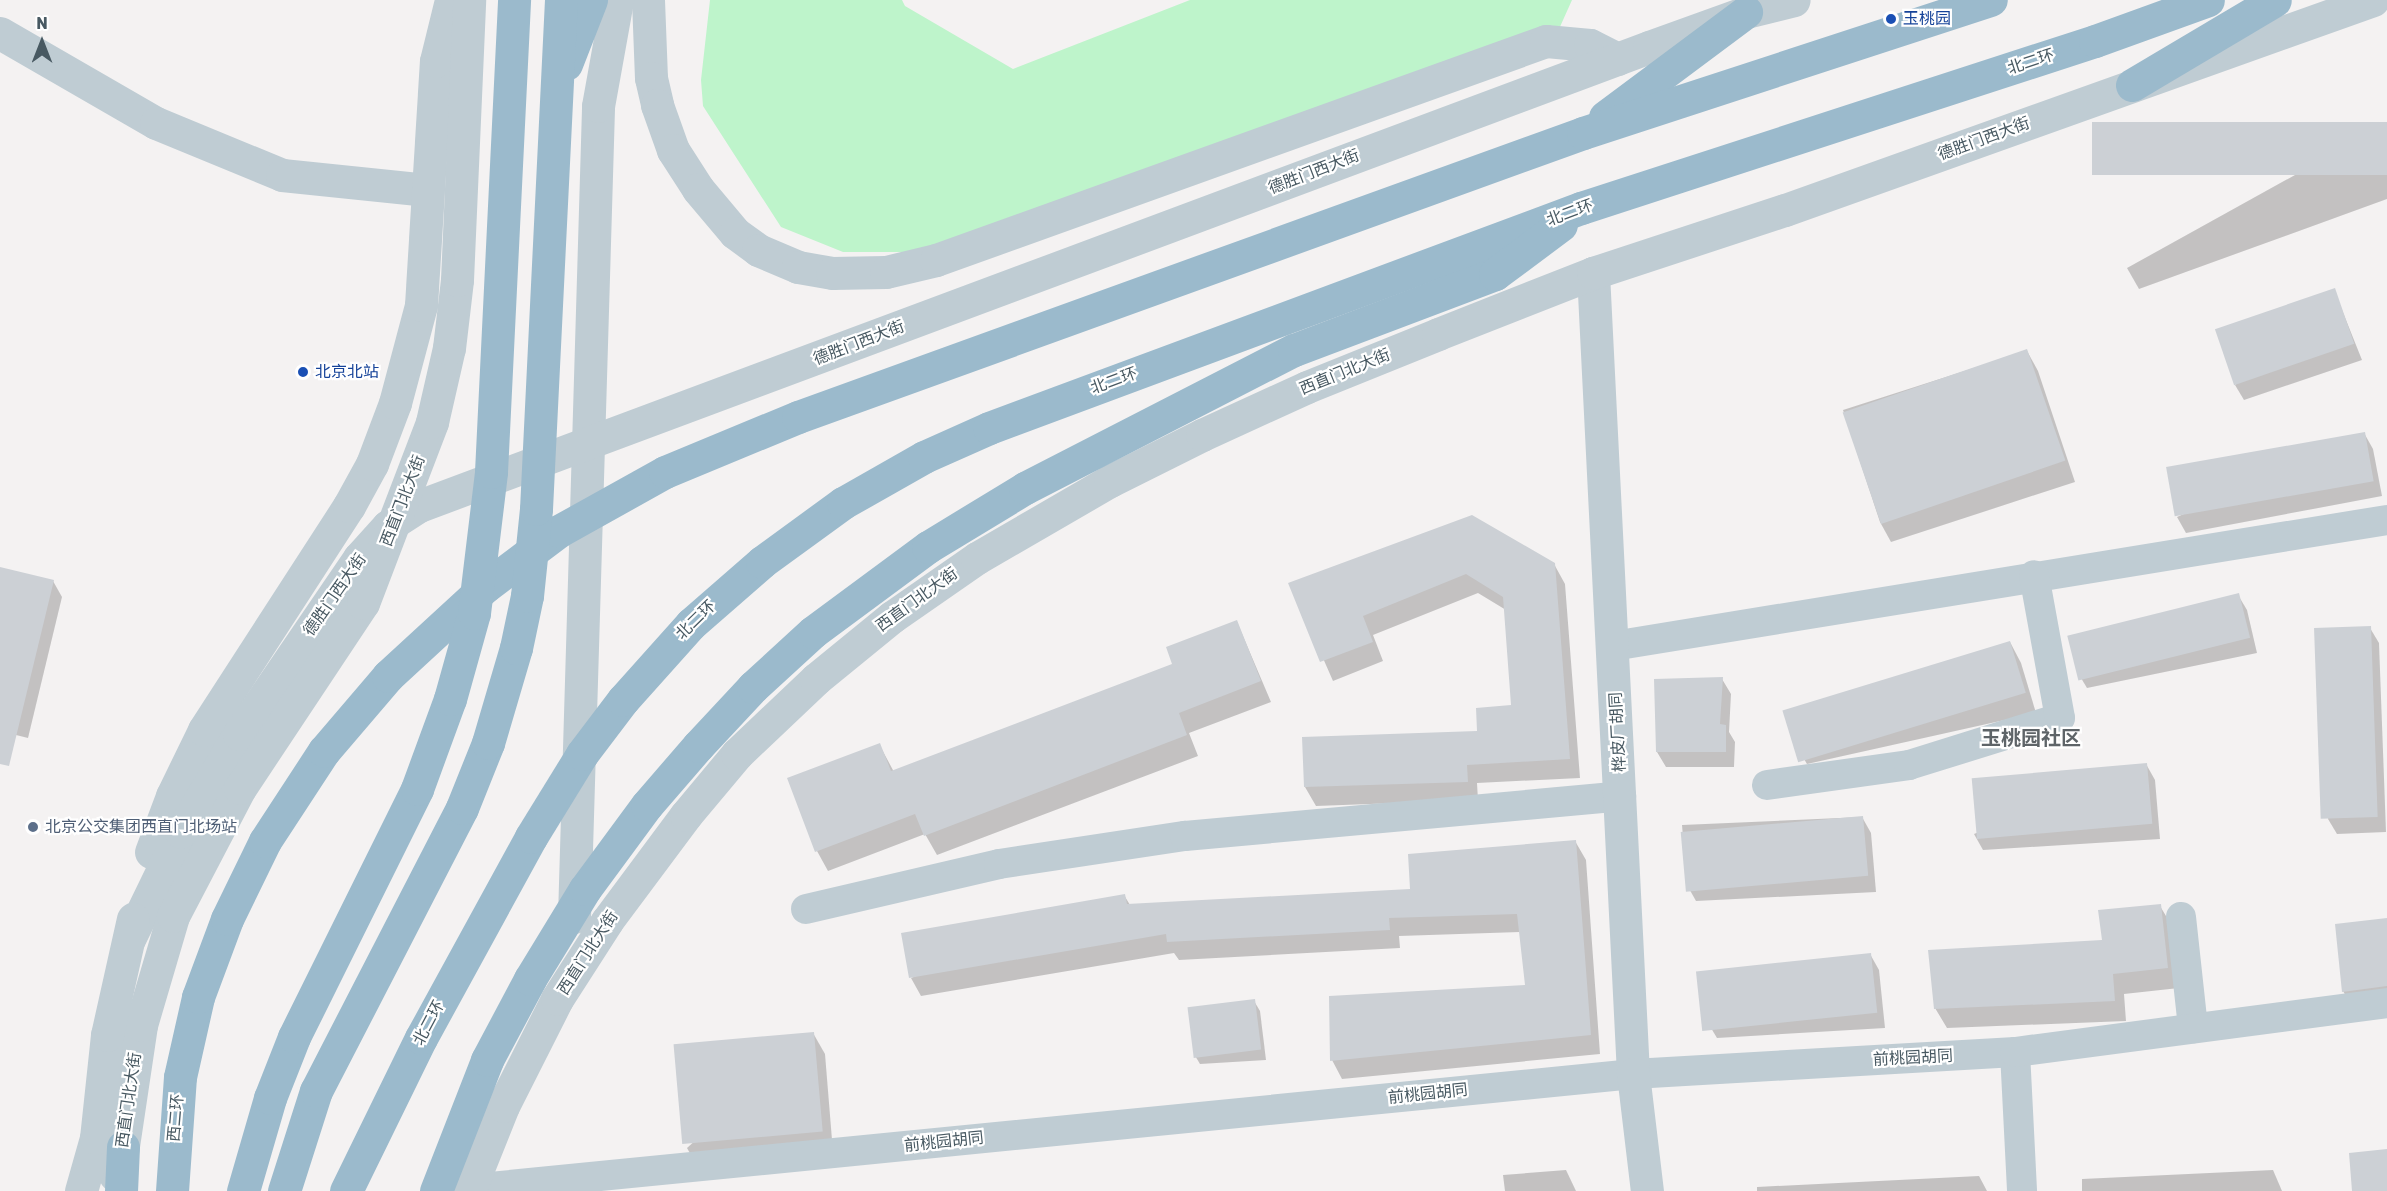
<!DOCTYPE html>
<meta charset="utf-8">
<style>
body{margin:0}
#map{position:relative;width:2387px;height:1191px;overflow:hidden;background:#f4f2f2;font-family:Rubik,"Noto Sans SC",sans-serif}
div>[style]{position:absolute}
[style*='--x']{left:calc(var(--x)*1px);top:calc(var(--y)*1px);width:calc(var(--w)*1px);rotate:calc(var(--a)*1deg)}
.green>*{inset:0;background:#bef4cb}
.shadow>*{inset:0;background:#0003}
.building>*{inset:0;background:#ccd0d5;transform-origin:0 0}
.minor>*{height:30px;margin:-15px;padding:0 15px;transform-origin:15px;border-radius:15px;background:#bfccd3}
.tertiary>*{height:33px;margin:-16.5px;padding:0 16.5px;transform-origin:16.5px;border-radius:16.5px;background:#bfccd3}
.trunk>*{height:33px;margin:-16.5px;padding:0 16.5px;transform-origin:16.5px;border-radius:16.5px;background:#9bbacc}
.dots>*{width:16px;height:16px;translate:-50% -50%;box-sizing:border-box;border:3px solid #fff;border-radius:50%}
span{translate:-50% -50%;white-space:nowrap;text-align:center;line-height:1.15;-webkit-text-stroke:4.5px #fff;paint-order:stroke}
.transit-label{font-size:16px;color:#164399}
.left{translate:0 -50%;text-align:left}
.street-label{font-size:16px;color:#485962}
.service-label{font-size:16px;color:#4e5e75}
.quarter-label{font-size:20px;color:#5e6468;font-weight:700}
.north{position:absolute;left:12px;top:12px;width:60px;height:60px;-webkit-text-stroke:4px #fff;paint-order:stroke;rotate:0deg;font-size:16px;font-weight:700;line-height:24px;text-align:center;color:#485962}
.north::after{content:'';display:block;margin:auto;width:21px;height:27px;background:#485962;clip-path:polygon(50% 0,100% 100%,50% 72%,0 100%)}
</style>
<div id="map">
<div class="green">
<i style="clip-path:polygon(710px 0,902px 0,905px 6px,1013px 69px,1190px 0,1572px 0,1559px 29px,917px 252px,843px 252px,781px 227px,703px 106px,701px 80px)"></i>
</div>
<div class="shadow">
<i style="clip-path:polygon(2387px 124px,2387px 199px,2139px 289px,2127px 268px)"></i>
<i style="clip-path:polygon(2334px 290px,2362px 360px,2244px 400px,2235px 385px)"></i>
<i style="clip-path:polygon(2027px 351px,2038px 371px,2075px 482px,1891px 542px,1880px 522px,1843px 410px)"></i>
<i style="clip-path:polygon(2364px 433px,2373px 449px,2382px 496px,2186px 533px,2177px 517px)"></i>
<i style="clip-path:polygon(1554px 564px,1565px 584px,1580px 778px,1477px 783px,1478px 800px,1316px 806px,1305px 787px,1479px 732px,1512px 706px,1506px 610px,1478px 593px,1373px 635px,1383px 661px,1333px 681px,1290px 583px)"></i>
<i style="clip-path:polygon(0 569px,53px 581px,62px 597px,28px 738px,0 731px)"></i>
<i style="clip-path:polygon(2238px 595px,2247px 610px,2257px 653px,2087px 688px,2078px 673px)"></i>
<i style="clip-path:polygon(1237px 622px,1271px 702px,1189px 733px,1198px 756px,937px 855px,925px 834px,828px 871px,817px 851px,879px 744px,894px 772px,1174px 664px)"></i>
<i style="clip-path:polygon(2370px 628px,2379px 643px,2386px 832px,2337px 834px,2328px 819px)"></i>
<i style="clip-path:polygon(2010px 642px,2021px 663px,2036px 713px,1807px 764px,1795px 744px)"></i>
<i style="clip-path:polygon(1722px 679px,1731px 694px,1729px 732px,1735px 742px,1734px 767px,1666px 767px,1657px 752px)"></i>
<i style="clip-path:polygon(2146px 764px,2155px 780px,2160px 839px,1983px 850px,1974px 834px)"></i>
<i style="clip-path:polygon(1862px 817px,1871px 833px,1876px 892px,1696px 901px,1687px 885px,1682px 825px)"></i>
<i style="clip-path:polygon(1575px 841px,1586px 860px,1600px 1054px,1342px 1079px,1332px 1060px,1527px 986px,1520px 932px,1399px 936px,1400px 948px,1179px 960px,1174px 953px,921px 996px,911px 978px,1124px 895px,1130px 905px,1412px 890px)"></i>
<i style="clip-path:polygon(2160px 906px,2172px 926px,2179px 988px,2124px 994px,2126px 1021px,1947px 1028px,1935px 1008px,2103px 941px)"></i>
<i style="clip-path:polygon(2387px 919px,2387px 1007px,2355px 1011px,2343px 991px)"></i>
<i style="clip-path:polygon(1870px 954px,1879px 970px,1885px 1028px,1717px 1038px,1708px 1023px)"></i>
<i style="clip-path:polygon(1254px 1001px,1260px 1011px,1266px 1060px,1200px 1064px,1194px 1054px)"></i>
<i style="clip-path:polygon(813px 1033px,825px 1054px,833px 1152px,699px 1169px,687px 1148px)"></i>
<i style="clip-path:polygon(1566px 1170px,1576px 1191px,1505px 1191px,1503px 1175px)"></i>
<i style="clip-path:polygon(2273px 1170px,2282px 1191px,2082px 1191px,2082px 1179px)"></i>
<i style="clip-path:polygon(1979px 1176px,1987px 1191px,1757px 1191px,1757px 1187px)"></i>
</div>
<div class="building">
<i style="left:2387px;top:122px;width:53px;height:295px;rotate:90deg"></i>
<i style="left:2335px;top:288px;width:59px;height:127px;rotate:71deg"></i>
<i style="left:2027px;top:349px;width:118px;height:195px;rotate:71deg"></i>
<i style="left:2365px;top:432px;width:50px;height:202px;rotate:80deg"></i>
<i style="clip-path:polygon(1472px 515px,1555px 563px,1570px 759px,1467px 765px,1468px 782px,1304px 787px,1302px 737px,1477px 731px,1476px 708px,1511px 705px,1503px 597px,1466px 574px,1363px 616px,1373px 642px,1320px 662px,1288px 583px)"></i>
<i style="clip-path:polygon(0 567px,54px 580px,9px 766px,0 764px)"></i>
<i style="left:2239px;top:593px;width:46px;height:177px;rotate:76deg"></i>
<i style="clip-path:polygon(1237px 620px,1261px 681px,1179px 713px,1187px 735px,924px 836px,915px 814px,815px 852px,787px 778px,880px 743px,891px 771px,1172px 664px,1166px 647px)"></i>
<i style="left:2371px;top:626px;width:191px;height:57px;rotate:88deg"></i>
<i style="left:2010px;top:641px;width:54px;height:238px;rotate:73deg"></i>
<i style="clip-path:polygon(1723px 677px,1720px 724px,1726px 725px,1726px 752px,1656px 752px,1654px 679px)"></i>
<i style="left:2147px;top:763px;width:61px;height:176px;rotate:85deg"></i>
<i style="left:1863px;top:816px;width:60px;height:183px;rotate:85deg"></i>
<i style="clip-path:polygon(1576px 840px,1591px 1035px,1330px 1061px,1329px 996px,1525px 985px,1517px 914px,1389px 918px,1390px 930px,1167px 942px,1166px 934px,909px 978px,901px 933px,1125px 894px,1127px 904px,1410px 889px,1408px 854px)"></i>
<i style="clip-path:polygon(2161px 904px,2168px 968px,2113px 974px,2115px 1001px,1934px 1009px,1928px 950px,2102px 940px,2098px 910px)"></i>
<i style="clip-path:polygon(2387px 918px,2387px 986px,2342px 992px,2335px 924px)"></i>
<i style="left:1871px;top:953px;width:60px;height:176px;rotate:84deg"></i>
<i style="left:1255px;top:999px;width:51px;height:68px;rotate:83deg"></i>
<i style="left:814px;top:1032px;width:100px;height:141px;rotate:85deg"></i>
<i style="clip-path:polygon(2387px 1149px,2387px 1191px,2352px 1191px,2349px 1153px)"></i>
</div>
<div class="minor">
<i style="--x:1613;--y:646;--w:784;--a:-9.25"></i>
<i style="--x:1767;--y:785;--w:143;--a:-8"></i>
<i style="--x:1909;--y:765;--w:158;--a:-17.3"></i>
<i style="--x:2060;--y:718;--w:145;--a:-100.3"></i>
<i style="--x:806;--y:909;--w:198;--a:-13.1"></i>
<i style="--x:999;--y:864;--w:188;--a:-8.6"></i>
<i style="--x:1185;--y:836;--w:438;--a:-5.2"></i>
<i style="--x:2181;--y:917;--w:112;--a:83.8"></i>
<i style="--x:2015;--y:1052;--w:139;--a:87.1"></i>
<i style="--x:469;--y:1189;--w:1170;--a:-5.64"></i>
<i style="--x:1633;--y:1074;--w:383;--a:-3.3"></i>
<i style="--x:2015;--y:1052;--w:375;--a:-7.5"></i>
</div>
<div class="tertiary">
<i style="--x:648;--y:0;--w:78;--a:87.8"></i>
<i style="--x:651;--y:78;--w:28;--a:77"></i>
<i style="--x:657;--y:105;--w:48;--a:70.4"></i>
<i style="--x:673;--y:150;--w:46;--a:57.3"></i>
<i style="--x:698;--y:189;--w:57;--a:49.9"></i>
<i style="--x:735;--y:233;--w:29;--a:36"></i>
<i style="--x:758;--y:250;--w:43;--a:23"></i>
<i style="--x:798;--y:267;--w:35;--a:10"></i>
<i style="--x:832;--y:273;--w:54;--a:-1.1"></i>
<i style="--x:886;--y:272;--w:51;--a:-13.5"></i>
<i style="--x:936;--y:260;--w:648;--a:-19.75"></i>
<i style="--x:1546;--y:41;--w:44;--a:5.2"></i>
<i style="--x:1590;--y:45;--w:31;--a:27"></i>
<i style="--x:0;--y:33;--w:180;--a:30"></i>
<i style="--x:156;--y:123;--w:136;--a:22.4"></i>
<i style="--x:282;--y:175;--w:146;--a:5.9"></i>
<i style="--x:1593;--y:273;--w:802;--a:87.14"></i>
<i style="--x:1633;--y:1074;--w:118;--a:83.2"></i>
<i style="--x:151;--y:852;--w:60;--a:-69.4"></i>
<i style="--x:172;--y:796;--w:73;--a:-64.1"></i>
<i style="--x:204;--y:730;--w:267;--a:-57.1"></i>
<i style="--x:349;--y:506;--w:48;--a:-61.3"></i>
<i style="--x:372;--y:464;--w:65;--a:-69.3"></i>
<i style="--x:395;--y:403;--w:101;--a:-75.1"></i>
<i style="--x:421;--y:305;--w:244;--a:-86.5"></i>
<i style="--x:436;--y:61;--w:63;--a:-76.2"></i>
<i style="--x:574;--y:917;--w:811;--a:-88.3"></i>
<i style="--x:598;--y:106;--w:108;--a:-79.8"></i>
<i style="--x:129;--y:939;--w:119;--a:-64.1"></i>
<i style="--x:181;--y:832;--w:114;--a:-59.4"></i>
<i style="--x:239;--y:734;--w:213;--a:-55.7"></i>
<i style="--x:359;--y:558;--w:43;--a:-47.8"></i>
<i style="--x:388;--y:526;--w:37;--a:-33"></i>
<i style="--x:419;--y:506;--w:1313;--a:-20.46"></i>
<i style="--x:1649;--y:47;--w:103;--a:-19.8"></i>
<i style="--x:1746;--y:12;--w:49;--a:-14"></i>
<i style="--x:115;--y:1175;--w:17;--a:-69"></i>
<i style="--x:121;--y:1159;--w:135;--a:-81.5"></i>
<i style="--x:141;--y:1025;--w:114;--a:-73.6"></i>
<i style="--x:173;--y:916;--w:144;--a:-62.4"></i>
<i style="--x:240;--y:788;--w:222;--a:-56.4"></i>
<i style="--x:363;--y:603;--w:194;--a:-69.1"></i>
<i style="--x:432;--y:422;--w:76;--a:-77.1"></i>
<i style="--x:449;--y:348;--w:68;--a:-83.3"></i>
<i style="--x:457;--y:280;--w:280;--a:-87.5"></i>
<i style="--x:81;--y:1191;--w:55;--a:-74.2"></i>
<i style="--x:96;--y:1138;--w:104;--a:-83.9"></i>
<i style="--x:107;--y:1035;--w:119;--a:-77.4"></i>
<i style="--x:469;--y:1191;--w:92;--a:-68.2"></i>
<i style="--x:503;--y:1106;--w:120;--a:-63.2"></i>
<i style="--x:557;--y:999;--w:93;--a:-57.3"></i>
<i style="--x:607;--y:921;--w:132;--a:-53.3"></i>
<i style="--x:686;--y:815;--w:80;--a:-50.1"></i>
<i style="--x:737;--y:754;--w:109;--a:-43.5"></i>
<i style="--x:816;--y:679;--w:98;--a:-39.2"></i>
<i style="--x:892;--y:617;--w:103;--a:-34.8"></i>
<i style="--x:977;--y:558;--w:154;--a:-30.1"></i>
<i style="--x:1110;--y:481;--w:103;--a:-26.6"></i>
<i style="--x:1202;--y:435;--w:115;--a:-24.6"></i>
<i style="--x:1307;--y:387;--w:141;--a:-22"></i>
<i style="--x:1438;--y:334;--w:167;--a:-21.5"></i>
<i style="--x:1593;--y:273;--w:202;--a:-18.2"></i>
<i style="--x:1785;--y:210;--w:624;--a:-19.65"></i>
</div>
<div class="trunk">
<i style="--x:566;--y:64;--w:69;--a:-68.7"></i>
<i style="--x:2132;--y:85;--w:166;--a:-30.7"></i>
<i style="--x:1605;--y:117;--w:176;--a:-36.7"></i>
<i style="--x:121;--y:1191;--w:44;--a:-87.4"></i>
<i style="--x:172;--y:1191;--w:114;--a:-86"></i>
<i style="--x:180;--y:1077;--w:82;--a:-77.3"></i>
<i style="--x:198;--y:997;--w:83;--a:-69.6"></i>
<i style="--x:227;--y:919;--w:87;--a:-64"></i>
<i style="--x:265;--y:841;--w:108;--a:-56.8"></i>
<i style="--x:324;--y:751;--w:99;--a:-49.5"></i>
<i style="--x:388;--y:676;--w:133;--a:-42.6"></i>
<i style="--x:486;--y:586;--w:91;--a:-37"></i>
<i style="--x:559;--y:531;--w:121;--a:-29.1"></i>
<i style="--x:665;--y:472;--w:144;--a:-22.5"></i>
<i style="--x:798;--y:417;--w:835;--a:-19.89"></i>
<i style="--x:1583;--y:133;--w:429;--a:-18.1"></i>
<i style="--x:243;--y:1191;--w:97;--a:-73.8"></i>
<i style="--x:270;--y:1098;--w:66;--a:-68.5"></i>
<i style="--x:294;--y:1037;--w:277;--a:-63.6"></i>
<i style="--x:417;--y:789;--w:96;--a:-69.9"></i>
<i style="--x:450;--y:699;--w:89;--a:-74.4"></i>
<i style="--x:474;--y:613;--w:142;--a:-83.1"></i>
<i style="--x:491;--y:472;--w:473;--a:-87.2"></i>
<i style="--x:284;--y:1191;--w:105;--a:-72.3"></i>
<i style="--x:316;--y:1091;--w:318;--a:-62.7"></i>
<i style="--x:462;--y:808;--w:70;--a:-68.2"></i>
<i style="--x:488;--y:743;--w:99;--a:-73.6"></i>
<i style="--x:516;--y:648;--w:53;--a:-78.1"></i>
<i style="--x:527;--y:596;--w:87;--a:-84.1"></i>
<i style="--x:536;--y:509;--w:510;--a:-87.19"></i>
<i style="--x:346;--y:1191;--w:170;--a:-63.9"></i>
<i style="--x:421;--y:1038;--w:229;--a:-61.3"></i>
<i style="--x:531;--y:837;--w:97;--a:-58.4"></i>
<i style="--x:582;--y:754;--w:68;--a:-52.8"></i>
<i style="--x:623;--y:700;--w:102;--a:-48.2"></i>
<i style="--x:691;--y:624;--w:94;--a:-41.1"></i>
<i style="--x:762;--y:562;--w:100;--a:-36.1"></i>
<i style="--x:843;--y:503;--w:93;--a:-29.6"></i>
<i style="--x:924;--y:457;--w:71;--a:-24"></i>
<i style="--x:989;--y:428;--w:632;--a:-20.39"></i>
<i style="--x:1581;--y:208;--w:540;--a:-18"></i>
<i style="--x:2095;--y:41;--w:120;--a:-19.9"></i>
<i style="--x:436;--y:1191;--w:141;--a:-68.7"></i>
<i style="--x:487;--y:1060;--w:92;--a:-62"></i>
<i style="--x:530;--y:979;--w:105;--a:-58.6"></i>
<i style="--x:585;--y:889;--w:104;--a:-53.6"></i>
<i style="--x:647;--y:805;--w:78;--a:-49.2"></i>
<i style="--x:698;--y:746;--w:81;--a:-47"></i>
<i style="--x:753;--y:687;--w:81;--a:-42.5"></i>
<i style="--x:813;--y:632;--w:143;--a:-36.5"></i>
<i style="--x:928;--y:547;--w:114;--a:-31.3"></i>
<i style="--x:1025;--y:488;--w:302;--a:-27.2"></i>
<i style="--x:1294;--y:350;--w:215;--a:-20.7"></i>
<i style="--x:1495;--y:274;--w:82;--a:-36.6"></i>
</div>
<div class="dots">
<i style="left:1891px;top:19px;background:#1a4fb4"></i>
<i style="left:303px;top:372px;background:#1a4fb4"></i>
<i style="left:33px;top:827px;background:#5c6f8a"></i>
</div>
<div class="transit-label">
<span class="left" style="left:1903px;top:19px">玉桃园</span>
<span class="left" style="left:315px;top:372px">北京北站</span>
</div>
<div class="street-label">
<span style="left:2031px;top:62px;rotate:-18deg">北二环</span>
<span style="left:1984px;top:139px;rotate:-20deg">德胜门西大街</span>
<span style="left:1314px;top:172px;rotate:-21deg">德胜门西大街</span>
<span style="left:1570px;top:213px;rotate:-20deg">北二环</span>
<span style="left:859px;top:343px;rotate:-21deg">德胜门西大街</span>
<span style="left:1345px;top:372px;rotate:-22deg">西直门北大街</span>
<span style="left:1114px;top:381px;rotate:-20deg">北二环</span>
<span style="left:403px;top:501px;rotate:-69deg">西直门北大街</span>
<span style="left:335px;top:595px;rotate:-55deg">德胜门西大街</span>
<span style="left:917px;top:600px;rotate:-36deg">西直门北大街</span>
<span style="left:696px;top:620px;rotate:-44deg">北二环</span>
<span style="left:1618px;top:732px;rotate:-93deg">桦皮厂胡同</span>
<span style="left:588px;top:953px;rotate:-57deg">西直门北大街</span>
<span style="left:429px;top:1023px;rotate:-62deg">北二环</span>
<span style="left:1913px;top:1058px;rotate:-3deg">前桃园胡同</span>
<span style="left:1428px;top:1094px;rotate:-6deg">前桃园胡同</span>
<span style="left:129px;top:1100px;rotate:-82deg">西直门北大街</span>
<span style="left:176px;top:1118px;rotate:-85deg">西二环</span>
<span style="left:944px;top:1142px;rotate:-6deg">前桃园胡同</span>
</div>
<div class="service-label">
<span class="left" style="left:45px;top:827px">北京公交集团西直门北场站</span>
</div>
<div class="quarter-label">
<span style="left:2031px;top:738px">玉桃园社区</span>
</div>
<div class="north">N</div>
</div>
